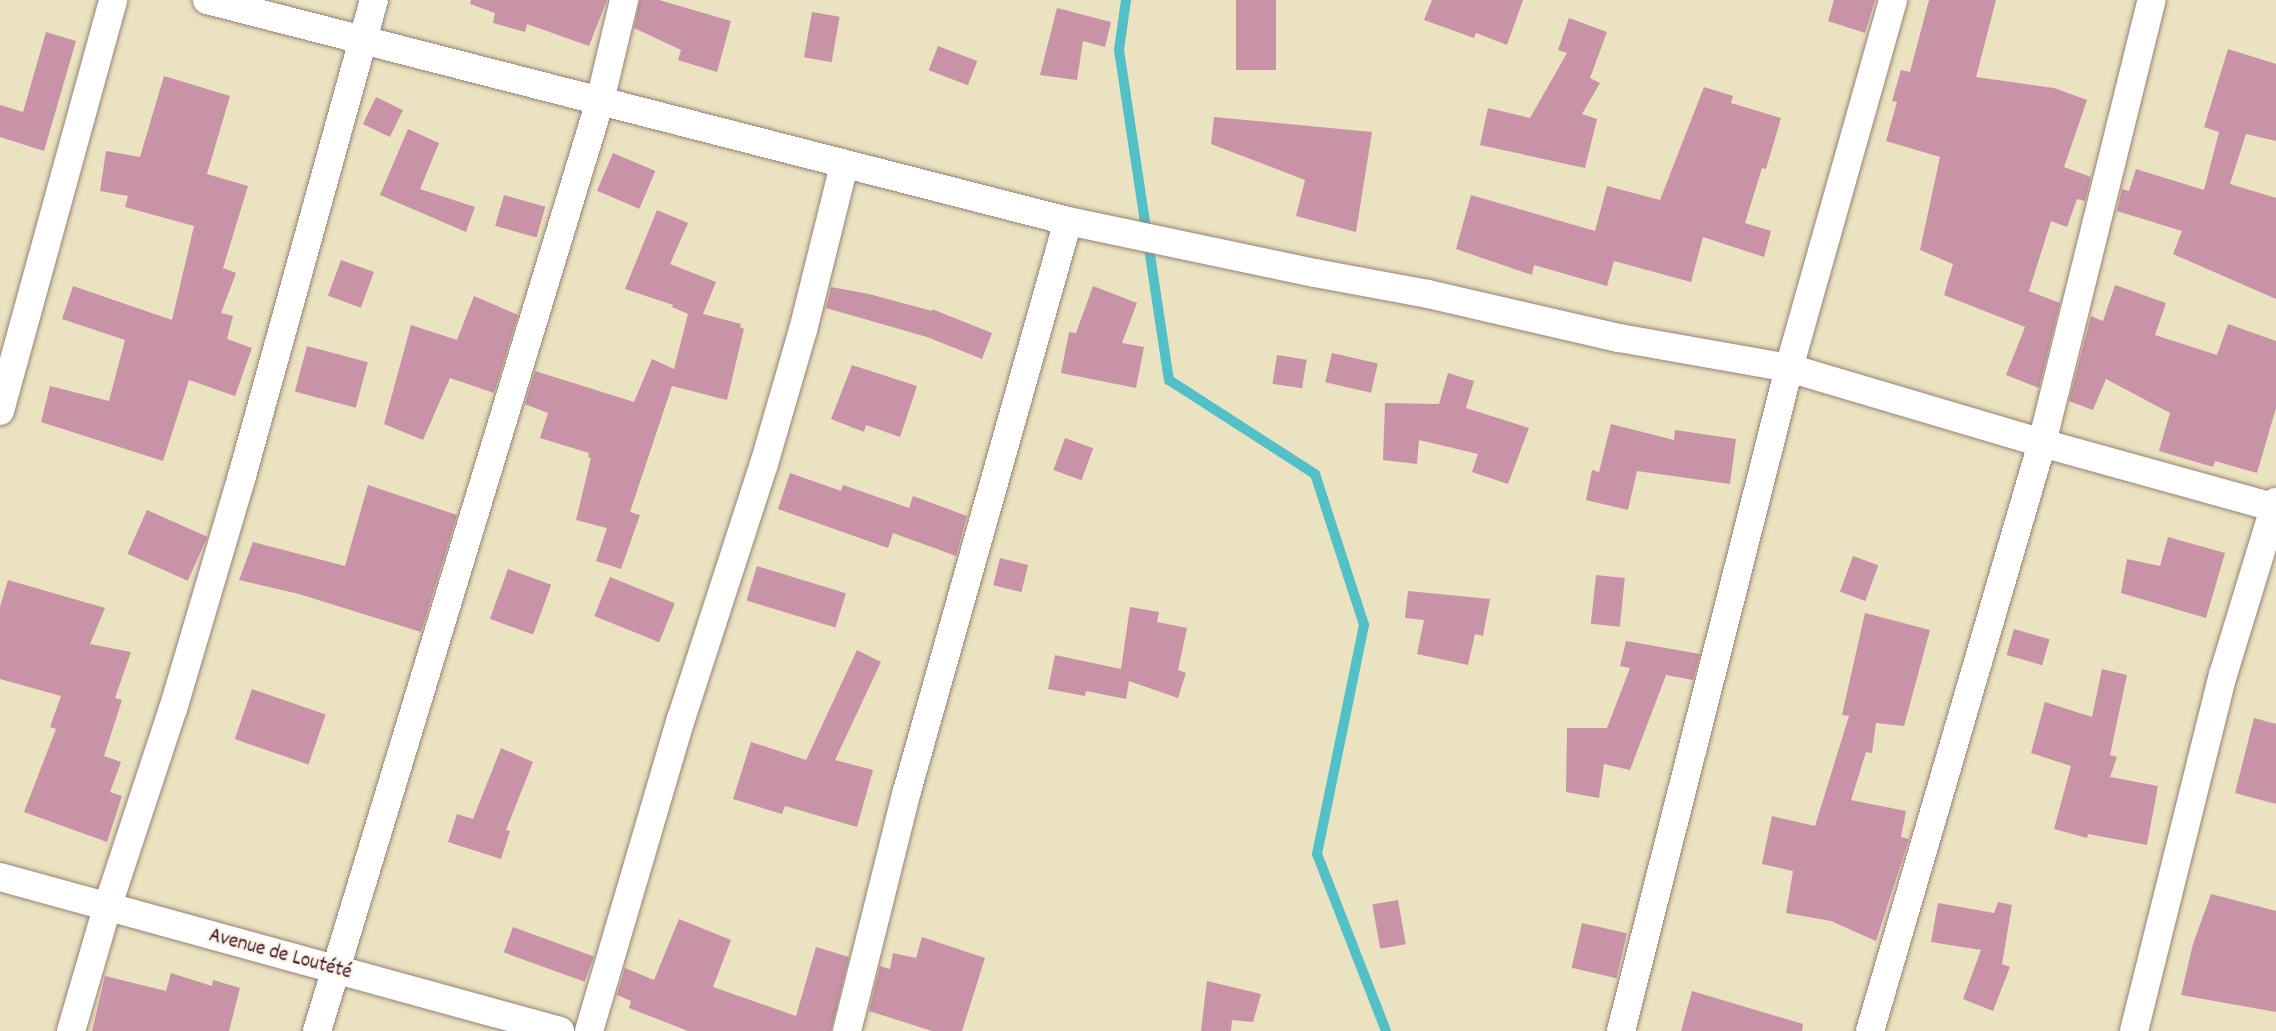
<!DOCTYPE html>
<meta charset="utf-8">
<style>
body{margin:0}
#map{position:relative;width:2276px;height:1031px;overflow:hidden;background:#eae2c0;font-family:Dekko,sans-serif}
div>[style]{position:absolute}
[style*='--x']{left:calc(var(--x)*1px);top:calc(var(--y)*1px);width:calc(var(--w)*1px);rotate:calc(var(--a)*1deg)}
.stream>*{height:10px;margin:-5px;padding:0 5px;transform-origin:5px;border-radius:5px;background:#52c0c7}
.building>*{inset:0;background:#c993a7;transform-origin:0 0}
.roads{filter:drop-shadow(0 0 2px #9a8076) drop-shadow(0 0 2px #9a8076)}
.street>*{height:28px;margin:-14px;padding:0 14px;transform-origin:14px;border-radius:14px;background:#fff}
span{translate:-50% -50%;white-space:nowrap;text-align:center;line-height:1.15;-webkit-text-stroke:4.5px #f7f3e8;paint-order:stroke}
.street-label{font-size:21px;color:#4a1f2b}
</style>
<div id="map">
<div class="stream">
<i style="--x:1126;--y:0;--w:50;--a:98"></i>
<i style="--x:1119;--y:50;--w:334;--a:81.4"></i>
<i style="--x:1169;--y:380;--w:174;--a:32.8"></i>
<i style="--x:1315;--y:474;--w:159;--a:72"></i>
<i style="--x:1364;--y:625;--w:234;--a:101.6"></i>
<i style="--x:1317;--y:854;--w:190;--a:68.7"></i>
</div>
<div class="building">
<i style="clip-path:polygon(471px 0,607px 0,589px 46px,527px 24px,525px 32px,493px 23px,495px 13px,470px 4px)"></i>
<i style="clip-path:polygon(640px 0,659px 0,731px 21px,717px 72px,678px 60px,681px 50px,634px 28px)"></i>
<i style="left:1236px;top:0;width:40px;height:70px"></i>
<i style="clip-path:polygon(1432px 0,1523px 0,1507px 45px,1476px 33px,1474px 38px,1424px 20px)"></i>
<i style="clip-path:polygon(1834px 0,1875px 0,1865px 33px,1828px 21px)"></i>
<i style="clip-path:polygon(1929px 0,1996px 0,1976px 77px,2054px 88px,2087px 100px,2064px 167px,2091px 177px,2085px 201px,2077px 199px,2067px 227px,2051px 221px,2029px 291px,2060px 303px,2039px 388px,2006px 375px,2025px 327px,1944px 295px,1953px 264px,1920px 250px,1940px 157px,1886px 141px,1897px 102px,1892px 101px,1901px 70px,1910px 72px)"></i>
<i style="clip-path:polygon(1057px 8px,1111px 22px,1105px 47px,1083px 41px,1077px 80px,1040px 75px)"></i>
<i style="left:812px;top:12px;width:28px;height:46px;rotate:10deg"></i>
<i style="clip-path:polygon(1569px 18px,1607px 32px,1590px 78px,1600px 83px,1582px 114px,1597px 119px,1585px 168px,1480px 145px,1488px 108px,1530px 118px,1567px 53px,1558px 50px)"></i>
<i style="clip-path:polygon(46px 32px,76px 41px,44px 151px,0 137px,0 105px,23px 112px)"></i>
<i style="left:938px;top:46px;width:42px;height:26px;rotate:21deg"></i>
<i style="clip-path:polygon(2228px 49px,2276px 64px,2276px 141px,2246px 134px,2230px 184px,2276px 198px,2276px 299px,2173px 254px,2182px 231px,2117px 211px,2122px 189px,2129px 191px,2136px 169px,2204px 190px,2219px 132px,2204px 127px)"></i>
<i style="clip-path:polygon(164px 76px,230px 96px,207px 174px,248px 186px,223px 268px,236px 273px,221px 313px,233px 316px,227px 339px,252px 348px,235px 396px,189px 380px,163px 461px,41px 422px,50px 386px,109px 401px,125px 340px,62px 319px,73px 286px,172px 320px,194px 226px,125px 207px,128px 196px,100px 191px,106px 151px,140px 157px)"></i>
<i style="clip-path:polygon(1704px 87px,1733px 96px,1731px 103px,1781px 118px,1766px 169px,1762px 168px,1745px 223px,1771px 231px,1764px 257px,1703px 237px,1691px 282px,1614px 261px,1607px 286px,1534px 265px,1532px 275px,1456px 249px,1471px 195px,1595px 231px,1607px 186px,1660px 200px)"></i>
<i style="left:376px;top:97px;width:30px;height:30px;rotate:26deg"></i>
<i style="clip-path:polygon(1214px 117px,1372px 132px,1356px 232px,1296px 216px,1305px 180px,1211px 144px)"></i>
<i style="clip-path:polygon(408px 129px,439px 143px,420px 189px,475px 207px,466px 232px,380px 195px)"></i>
<i style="left:613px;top:153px;width:46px;height:41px;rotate:23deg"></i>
<i style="left:504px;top:195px;width:43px;height:32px;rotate:16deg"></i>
<i style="clip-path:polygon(657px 210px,688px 223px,670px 264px,716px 282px,703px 314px,741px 324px,740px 327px,744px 329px,727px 400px,672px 386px,630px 512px,640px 515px,621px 569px,596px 561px,607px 528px,576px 520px,591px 458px,588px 457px,589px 453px,540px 438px,548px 413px,525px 404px,535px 371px,634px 402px,652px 359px,674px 369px,688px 314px,672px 307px,673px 305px,625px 289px)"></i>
<i style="left:341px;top:260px;width:35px;height:38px;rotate:20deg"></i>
<i style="clip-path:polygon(2115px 285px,2166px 303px,2155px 335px,2217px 355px,2228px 324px,2276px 341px,2276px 408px,2257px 473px,2215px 461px,2213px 467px,2159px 451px,2170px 413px,2106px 379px,2093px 410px,2069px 401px,2091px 316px,2103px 321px)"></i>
<i style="clip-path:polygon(1093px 286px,1137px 303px,1122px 343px,1144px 347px,1136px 388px,1061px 373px,1069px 332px,1076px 333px)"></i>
<i style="clip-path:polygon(831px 287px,869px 294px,932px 311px,932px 309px,992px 333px,982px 359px,927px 337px,826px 308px)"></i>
<i style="clip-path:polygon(474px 296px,518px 315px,494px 393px,450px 378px,423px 440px,384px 424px,411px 325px,457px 340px)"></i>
<i style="left:307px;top:346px;width:63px;height:47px;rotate:15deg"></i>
<i style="left:1332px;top:353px;width:47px;height:30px;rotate:13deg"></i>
<i style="left:1277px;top:355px;width:30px;height:29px;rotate:9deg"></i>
<i style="clip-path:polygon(852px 365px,917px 386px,900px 437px,866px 425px,864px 432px,831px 419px)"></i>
<i style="clip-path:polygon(1448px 373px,1474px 381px,1466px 408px,1529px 428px,1508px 484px,1472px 472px,1478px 454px,1419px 440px,1417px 464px,1383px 460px,1385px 403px,1439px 404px)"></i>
<i style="clip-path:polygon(1611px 424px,1674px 440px,1675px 430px,1736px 439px,1730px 484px,1637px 471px,1628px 510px,1586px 500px,1592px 470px,1599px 472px)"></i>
<i style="left:1065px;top:438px;width:30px;height:34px;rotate:20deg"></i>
<i style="clip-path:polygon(790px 473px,841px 491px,843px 485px,909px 508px,913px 496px,967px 516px,956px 556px,893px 533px,888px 548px,778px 509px)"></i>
<i style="clip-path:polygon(368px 485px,457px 515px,421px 632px,299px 594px,239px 580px,253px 542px,345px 566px)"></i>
<i style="left:147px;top:510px;width:66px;height:48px;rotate:24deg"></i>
<i style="clip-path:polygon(2168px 537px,2225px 553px,2206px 618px,2121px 593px,2127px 559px,2160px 566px)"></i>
<i style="left:1853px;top:556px;width:27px;height:38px;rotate:20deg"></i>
<i style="left:1000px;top:558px;width:29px;height:28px;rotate:14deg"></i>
<i style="left:757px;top:566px;width:93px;height:36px;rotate:17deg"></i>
<i style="left:508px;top:569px;width:46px;height:53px;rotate:20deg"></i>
<i style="left:1596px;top:575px;width:29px;height:49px;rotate:6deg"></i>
<i style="left:610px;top:577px;width:70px;height:42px;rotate:22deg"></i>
<i style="clip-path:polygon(8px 580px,105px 608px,90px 644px,131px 652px,115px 698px,122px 700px,104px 756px,121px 762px,110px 792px,122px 796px,107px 842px,24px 812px,56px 729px,50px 727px,61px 696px,0 679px,0 607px)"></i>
<i style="clip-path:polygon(1408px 591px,1490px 599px,1483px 636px,1475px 634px,1468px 665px,1417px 654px,1424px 620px,1405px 618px)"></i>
<i style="clip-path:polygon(1130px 607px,1159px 612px,1157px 622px,1187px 628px,1178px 670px,1186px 673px,1178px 698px,1129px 681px,1126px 699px,1086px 691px,1085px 696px,1048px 689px,1055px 655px,1121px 669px)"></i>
<i style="clip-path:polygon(1865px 613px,1930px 630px,1904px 726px,1876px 723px,1872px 753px,1866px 752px,1851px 800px,1906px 811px,1901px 837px,1909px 839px,1876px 941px,1831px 921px,1786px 913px,1793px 871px,1762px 864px,1772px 816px,1815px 826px,1849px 716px,1842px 715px)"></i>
<i style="left:2014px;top:629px;width:37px;height:27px;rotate:16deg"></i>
<i style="clip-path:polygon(1626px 641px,1700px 654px,1693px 680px,1666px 675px,1630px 770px,1604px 764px,1599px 798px,1566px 792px,1567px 728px,1607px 728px,1630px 668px,1620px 666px)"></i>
<i style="clip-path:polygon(857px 650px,881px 662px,835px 760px,873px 770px,857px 827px,785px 806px,782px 814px,733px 799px,751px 742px,806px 760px)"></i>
<i style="clip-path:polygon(2102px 669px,2127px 675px,2110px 755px,2117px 757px,2110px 777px,2158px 786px,2147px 845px,2088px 834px,2087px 838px,2054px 829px,2071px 766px,2031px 753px,2045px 702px,2092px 717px)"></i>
<i style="left:252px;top:689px;width:78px;height:53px;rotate:19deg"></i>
<i style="clip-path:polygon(2254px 718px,2276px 724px,2276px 804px,2235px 793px)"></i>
<i style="clip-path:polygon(501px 748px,533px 762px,506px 830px,510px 831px,501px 859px,448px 842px,457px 814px,473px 819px)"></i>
<i style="clip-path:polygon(2211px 894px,2276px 911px,2276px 1012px,2181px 995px,2193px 944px)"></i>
<i style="left:1398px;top:900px;width:45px;height:26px;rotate:80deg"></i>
<i style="clip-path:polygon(1998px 902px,2012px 905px,2002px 964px,2010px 967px,1993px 1011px,1963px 999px,1981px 950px,1931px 942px,1938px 903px,1994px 913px)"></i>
<i style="clip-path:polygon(679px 919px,731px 940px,713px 987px,796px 1016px,816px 947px,849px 957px,831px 1031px,688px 1031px,629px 1008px,631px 1001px,617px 995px,625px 968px,654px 980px)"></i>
<i style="left:1582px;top:923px;width:46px;height:46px;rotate:13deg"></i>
<i style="left:513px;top:927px;width:86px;height:27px;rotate:20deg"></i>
<i style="clip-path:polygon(922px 937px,985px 958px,962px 1031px,932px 1031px,869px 1011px,880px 966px,890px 969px,893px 953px,916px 958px)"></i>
<i style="clip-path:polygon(171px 973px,212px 986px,213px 980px,240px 988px,229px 1031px,92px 1031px,105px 976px,166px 991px)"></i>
<i style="clip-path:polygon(1207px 981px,1261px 994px,1253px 1022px,1232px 1020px,1231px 1031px,1201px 1031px)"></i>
<i style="clip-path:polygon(1692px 991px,1803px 1024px,1802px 1031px,1681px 1031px)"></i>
</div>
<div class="roads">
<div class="street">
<i style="--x:207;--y:0;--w:889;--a:14.4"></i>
<i style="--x:1068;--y:221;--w:252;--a:11.9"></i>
<i style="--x:1315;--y:273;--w:115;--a:10.5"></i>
<i style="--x:1428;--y:294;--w:196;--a:13"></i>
<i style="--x:1619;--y:338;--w:173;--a:10"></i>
<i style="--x:1789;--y:368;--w:264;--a:16.5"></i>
<i style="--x:2042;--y:443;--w:243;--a:15.5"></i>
<i style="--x:0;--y:411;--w:426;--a:-74.6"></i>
<i style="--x:0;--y:877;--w:581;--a:15.38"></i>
<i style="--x:71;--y:1031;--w:128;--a:-73.7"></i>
<i style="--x:107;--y:908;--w:210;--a:-71.7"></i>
<i style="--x:173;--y:709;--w:243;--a:-73.5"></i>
<i style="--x:242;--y:476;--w:494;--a:-74.5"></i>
<i style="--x:317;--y:1031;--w:972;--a:-73.07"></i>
<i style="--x:600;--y:101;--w:104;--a:-76.6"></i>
<i style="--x:589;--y:1031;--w:325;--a:-73.6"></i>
<i style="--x:681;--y:719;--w:268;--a:-72"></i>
<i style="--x:764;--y:464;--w:140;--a:-73.8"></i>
<i style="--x:803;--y:330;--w:170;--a:-76"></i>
<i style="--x:847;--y:1031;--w:247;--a:-76"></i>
<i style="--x:907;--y:791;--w:592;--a:-74.23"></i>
<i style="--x:1621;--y:1031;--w:684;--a:-75.78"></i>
<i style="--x:1789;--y:368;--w:382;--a:-74.2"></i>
<i style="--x:1870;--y:1031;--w:613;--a:-73.69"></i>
<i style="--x:2042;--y:443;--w:456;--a:-76.1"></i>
<i style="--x:2134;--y:1031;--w:367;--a:-76"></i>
<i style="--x:2223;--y:675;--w:181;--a:-73"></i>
</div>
</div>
<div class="street-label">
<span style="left:280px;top:955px;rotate:15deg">Avenue de Loutété</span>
</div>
</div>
